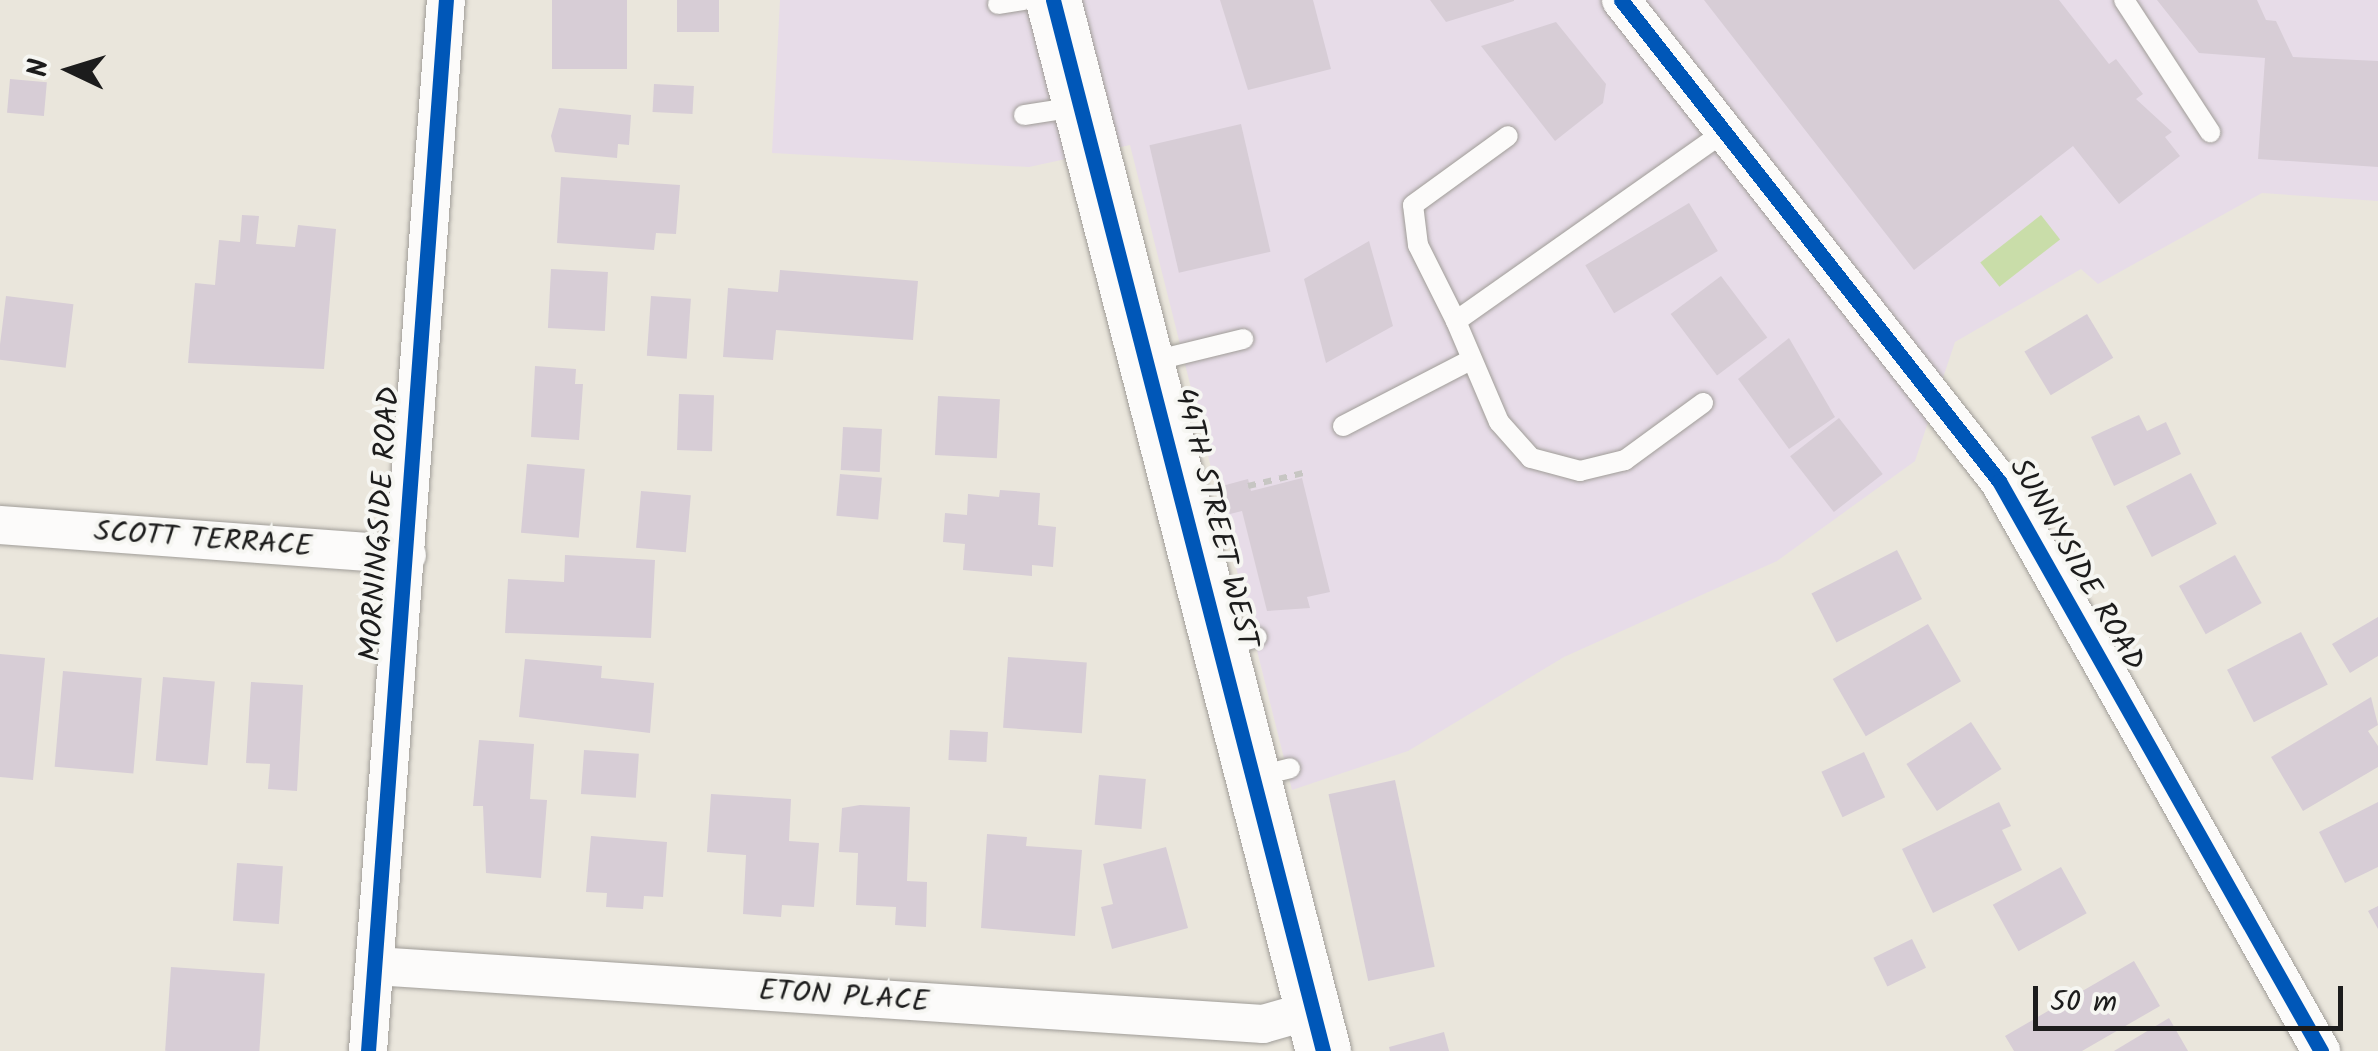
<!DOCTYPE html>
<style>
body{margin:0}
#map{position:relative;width:2378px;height:1051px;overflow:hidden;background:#eae6dc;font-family:Kalam,sans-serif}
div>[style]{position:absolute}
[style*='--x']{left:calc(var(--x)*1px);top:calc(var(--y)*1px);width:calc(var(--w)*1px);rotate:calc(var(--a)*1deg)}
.built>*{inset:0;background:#e7dce8}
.green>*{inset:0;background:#c9dda9;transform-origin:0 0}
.building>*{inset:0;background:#d7cdd6;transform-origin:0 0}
.path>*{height:6px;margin-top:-3px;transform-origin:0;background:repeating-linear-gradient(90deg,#c7c6c3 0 8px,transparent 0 16px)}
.roads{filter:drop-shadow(0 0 2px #a09d98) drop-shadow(0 0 2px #a09d98)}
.lane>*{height:20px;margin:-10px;padding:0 10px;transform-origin:10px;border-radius:10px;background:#fcfbfa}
.street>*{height:38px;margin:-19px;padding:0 19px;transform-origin:19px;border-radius:19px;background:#fcfbfa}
.secondary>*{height:55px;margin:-27.5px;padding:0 27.5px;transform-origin:27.5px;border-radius:27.5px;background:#fcfbfa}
.cycleway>*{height:15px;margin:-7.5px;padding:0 7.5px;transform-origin:7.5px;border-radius:7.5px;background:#0057b8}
span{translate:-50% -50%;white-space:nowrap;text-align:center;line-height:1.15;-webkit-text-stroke:8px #f6f6f2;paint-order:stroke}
.street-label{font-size:30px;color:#1c1c1c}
.north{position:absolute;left:20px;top:20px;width:100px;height:100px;-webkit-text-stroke:8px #f6f6f2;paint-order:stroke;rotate:274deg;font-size:28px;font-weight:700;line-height:40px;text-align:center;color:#1c1c1c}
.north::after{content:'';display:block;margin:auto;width:35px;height:45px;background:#1c1c1c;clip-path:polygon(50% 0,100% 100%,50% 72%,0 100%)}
.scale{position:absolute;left:2033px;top:986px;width:310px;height:45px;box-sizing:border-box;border:5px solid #1c1c1c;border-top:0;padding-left:12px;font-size:30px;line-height:35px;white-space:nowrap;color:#1c1c1c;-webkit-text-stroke:8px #f6f6f2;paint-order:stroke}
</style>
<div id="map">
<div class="built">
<i style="clip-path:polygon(780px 0,2378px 0,2378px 201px,2262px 193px,2098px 284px,2081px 269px,1955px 342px,1915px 461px,1777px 561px,1564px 657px,1408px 751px,1292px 790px,1130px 145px,1029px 167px,772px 153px)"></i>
</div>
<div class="green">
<i style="left:2041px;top:215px;width:31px;height:77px;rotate:52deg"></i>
</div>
<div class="building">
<i style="left:552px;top:0;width:75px;height:69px"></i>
<i style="left:677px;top:0;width:42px;height:32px"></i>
<i style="clip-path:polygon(1220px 0,1313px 0,1331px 69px,1248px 90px)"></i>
<i style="clip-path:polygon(1430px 0,1514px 0,1514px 1px,1446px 22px)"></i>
<i style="clip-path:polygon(1704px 0,2059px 0,2109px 64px,2116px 59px,2143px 94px,2136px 99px,2172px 132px,2165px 137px,2180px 156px,2119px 204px,2073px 146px,1914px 270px)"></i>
<i style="clip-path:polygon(2157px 0,2257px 0,2266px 20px,2276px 21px,2293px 57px,2378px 61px,2378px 167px,2258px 159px,2265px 58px,2199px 53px)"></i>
<i style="clip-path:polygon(1556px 22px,1606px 84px,1603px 103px,1555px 141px,1481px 46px)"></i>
<i style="left:10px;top:79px;width:37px;height:34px;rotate:5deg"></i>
<i style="left:654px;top:84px;width:40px;height:28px;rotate:3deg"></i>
<i style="clip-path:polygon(559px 108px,631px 115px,629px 145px,618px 144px,617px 158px,555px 152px,551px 136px)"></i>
<i style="left:1241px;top:124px;width:131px;height:94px;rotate:77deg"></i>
<i style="clip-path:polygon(561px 177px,680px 185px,676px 234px,656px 233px,654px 250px,557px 243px)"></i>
<i style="left:1689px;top:203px;width:56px;height:121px;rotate:59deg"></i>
<i style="clip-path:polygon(242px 215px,259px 216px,256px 244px,295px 247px,298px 225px,336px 229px,324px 369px,188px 363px,195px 283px,215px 285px,219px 240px,240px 242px)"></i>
<i style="clip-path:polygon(1369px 241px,1393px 326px,1326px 363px,1304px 279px)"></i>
<i style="left:551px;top:269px;width:57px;height:59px;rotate:3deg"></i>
<i style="clip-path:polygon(780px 270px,918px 281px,913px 340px,776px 330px,773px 360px,723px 357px,728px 288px,778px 292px)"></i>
<i style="left:1721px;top:276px;width:77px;height:63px;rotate:53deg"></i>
<i style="left:6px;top:296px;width:68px;height:64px;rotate:7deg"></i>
<i style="left:651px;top:296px;width:40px;height:60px;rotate:4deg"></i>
<i style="left:2087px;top:314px;width:51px;height:73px;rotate:59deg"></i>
<i style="clip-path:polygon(1789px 338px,1835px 417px,1789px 449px,1738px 379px)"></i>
<i style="clip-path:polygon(535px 366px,576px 369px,575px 384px,583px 384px,579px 440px,531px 437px)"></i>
<i style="left:679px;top:394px;width:35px;height:56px;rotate:2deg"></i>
<i style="left:938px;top:396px;width:62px;height:59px;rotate:3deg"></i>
<i style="clip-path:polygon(2139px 415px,2147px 431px,2166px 422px,2181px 454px,2114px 486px,2091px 437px)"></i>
<i style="left:1839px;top:418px;width:71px;height:62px;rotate:52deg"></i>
<i style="left:843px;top:427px;width:39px;height:43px;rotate:3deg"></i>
<i style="left:527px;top:464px;width:58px;height:69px;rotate:5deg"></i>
<i style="left:2191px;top:473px;width:57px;height:73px;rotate:63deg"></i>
<i style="left:840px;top:474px;width:42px;height:42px;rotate:5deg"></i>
<i style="clip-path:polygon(1302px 478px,1330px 592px,1307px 597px,1310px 608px,1267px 611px,1242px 511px,1230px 514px,1222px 486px,1248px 479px,1251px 491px)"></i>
<i style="clip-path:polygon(1000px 490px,1040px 493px,1038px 525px,1056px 527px,1053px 567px,1032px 565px,1032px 576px,963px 570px,965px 544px,943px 542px,945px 513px,967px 515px,968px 494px,999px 497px)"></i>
<i style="left:641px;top:491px;width:50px;height:57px;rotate:5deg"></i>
<i style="left:1897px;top:550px;width:55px;height:96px;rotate:63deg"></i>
<i style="clip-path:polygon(565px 555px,655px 560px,651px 638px,505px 633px,508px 579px,564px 582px)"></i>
<i style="left:2235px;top:555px;width:55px;height:64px;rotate:61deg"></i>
<i style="clip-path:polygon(2378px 617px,2378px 656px,2350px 673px,2332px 644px)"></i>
<i style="left:1928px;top:624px;width:66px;height:110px;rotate:60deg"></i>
<i style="left:2301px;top:632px;width:59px;height:83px;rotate:63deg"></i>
<i style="clip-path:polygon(0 654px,45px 658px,33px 780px,0 777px)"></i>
<i style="left:1008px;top:657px;width:79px;height:71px;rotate:4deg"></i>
<i style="clip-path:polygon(525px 659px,602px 666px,601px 678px,654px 683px,650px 733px,519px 717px)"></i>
<i style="left:63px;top:671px;width:79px;height:96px;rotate:5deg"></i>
<i style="left:163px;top:677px;width:52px;height:84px;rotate:5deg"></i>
<i style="clip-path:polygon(251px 682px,303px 685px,297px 791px,268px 789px,270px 764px,246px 763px)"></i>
<i style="clip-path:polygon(2371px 697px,2378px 725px,2368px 731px,2378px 746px,2378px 767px,2303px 811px,2271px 757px)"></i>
<i style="left:1971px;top:722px;width:56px;height:77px;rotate:57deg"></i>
<i style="left:950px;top:730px;width:38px;height:30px;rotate:3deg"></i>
<i style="clip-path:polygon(479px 740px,534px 744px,530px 799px,547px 800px,541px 878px,486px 873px,483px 806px,473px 806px)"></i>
<i style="left:584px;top:750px;width:55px;height:44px;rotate:4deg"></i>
<i style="left:1864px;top:752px;width:50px;height:47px;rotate:65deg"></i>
<i style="left:1099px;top:775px;width:47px;height:50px;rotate:5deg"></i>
<i style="left:1395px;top:780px;width:191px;height:68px;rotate:78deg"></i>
<i style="clip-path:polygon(711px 794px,791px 799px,789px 841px,819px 843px,814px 907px,782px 905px,781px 917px,743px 914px,746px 855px,707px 852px)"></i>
<i style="clip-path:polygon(1999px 802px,2011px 826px,2002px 830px,2022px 870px,1933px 913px,1902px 849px)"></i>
<i style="clip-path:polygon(2378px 802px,2378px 867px,2345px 883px,2319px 832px)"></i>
<i style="clip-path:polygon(860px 805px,910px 807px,907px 881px,927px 882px,926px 927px,895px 925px,896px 907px,856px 905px,858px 853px,839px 852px,842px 808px)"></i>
<i style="clip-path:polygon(987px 834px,1027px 837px,1026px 846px,1082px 850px,1075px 936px,981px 928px)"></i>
<i style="clip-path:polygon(591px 836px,667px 842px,663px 897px,644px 896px,643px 909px,606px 907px,607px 893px,586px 892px)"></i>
<i style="clip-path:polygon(1166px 847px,1188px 928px,1112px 949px,1101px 907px,1113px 904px,1103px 864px)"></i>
<i style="left:237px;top:863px;width:46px;height:58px;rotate:4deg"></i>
<i style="left:2061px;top:867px;width:53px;height:78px;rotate:61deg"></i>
<i style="clip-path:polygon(2378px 906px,2378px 929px,2368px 911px)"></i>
<i style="left:1912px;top:939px;width:32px;height:43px;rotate:64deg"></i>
<i style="clip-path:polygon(2134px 961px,2160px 1006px,2082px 1051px,2014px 1051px,2005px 1036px)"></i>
<i style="left:171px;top:967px;width:94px;height:84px;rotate:4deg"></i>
<i style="clip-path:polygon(2169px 1018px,2188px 1051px,2114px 1051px)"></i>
<i style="clip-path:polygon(1444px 1032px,1449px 1051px,1390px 1051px,1389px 1047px)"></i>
</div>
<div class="path">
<i style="--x:1248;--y:486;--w:61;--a:-13.3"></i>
</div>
<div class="roads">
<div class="lane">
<i style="--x:2124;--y:0;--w:158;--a:56.9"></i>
<i style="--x:998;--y:4;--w:26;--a:-9"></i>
<i style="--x:1024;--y:115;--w:53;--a:-8.7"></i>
<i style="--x:1456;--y:321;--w:85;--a:-116.6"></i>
<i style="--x:1418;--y:245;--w:40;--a:-97.1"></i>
<i style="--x:1413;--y:205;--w:117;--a:-36"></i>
<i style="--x:1149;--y:362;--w:97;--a:-13.7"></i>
<i style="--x:1703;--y:403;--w:97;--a:143.8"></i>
<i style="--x:1625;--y:460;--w:46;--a:166.3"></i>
<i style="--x:1580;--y:471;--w:51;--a:-165.1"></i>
<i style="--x:1531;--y:458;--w:48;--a:-131.6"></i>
<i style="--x:1499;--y:422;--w:110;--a:-113.1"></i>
<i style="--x:1456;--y:321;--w:329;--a:-35.2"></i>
<i style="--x:1343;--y:426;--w:145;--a:-27.4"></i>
<i style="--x:1220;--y:647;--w:38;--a:-15"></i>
<i style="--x:1255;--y:777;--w:36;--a:-14"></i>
</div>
<div class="street">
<i style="--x:1621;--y:0;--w:612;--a:51.84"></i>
<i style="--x:1999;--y:481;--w:655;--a:60.54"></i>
<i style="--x:0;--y:525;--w:408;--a:4.2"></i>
<i style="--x:375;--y:966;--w:890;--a:3.74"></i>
<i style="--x:1263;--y:1024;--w:51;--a:-15.9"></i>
<i style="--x:368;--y:1051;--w:1054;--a:-85.76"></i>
</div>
<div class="secondary">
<i style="--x:1053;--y:0;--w:1085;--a:75.59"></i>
</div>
</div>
<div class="cycleway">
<i style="--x:1053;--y:0;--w:1085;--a:75.59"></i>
<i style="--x:1621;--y:0;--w:612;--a:51.84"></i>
<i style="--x:1999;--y:481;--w:655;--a:60.54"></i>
<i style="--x:368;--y:1051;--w:1054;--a:-85.76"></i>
</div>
<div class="street-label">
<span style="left:1215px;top:518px;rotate:76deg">44TH STREET WEST</span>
<span style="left:381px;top:524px;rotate:-86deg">MORNINGSIDE ROAD</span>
<span style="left:203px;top:540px;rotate:4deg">SCOTT TERRACE</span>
<span style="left:2076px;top:565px;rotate:60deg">SUNNYSIDE ROAD</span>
<span style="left:844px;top:997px;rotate:4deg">ETON PLACE</span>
</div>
<div class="north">N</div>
<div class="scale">50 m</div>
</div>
